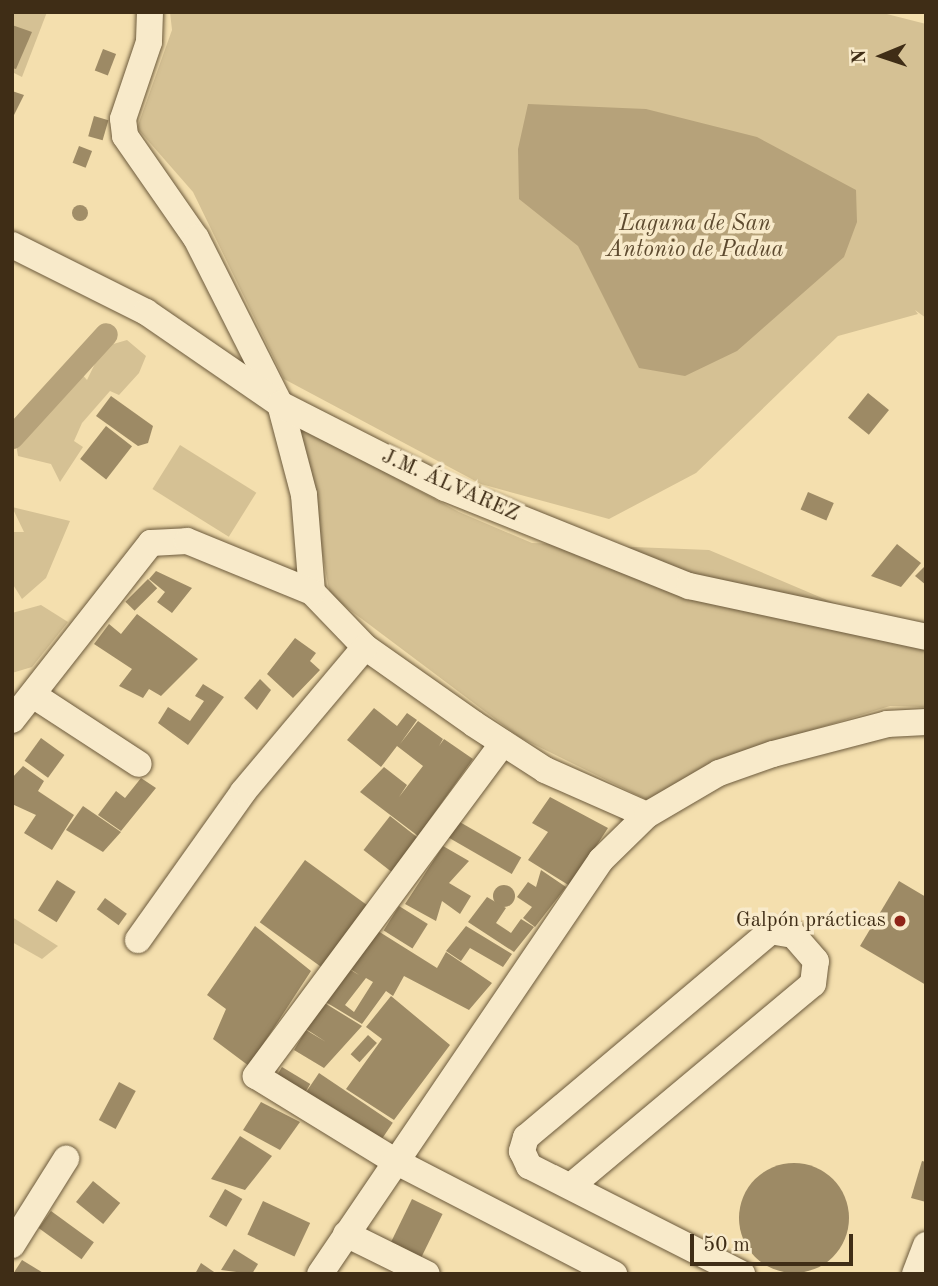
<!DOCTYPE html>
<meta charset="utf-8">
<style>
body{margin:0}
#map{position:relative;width:938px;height:1286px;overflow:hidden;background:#f4dfae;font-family:"Old Standard TT",serif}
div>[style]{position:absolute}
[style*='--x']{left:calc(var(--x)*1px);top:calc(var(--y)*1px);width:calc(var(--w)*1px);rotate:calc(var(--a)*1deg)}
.green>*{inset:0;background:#d5c194;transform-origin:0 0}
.water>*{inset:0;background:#b6a27a}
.canal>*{height:23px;margin:-11.5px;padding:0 11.5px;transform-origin:11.5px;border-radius:11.5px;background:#b6a27a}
.building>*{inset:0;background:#9d8a65;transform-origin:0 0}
.round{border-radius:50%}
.roads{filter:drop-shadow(0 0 2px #6c5a3c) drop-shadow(0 0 2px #6c5a3c)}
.minor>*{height:26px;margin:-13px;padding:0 13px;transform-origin:13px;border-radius:13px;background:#f8eaca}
.trees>*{width:16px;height:16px;margin:-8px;border-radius:50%;background:#a18e68}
.dots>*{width:19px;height:19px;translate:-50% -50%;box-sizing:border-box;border:4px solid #f8eaca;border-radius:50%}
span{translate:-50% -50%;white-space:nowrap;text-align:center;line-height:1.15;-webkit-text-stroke:7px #f8eaca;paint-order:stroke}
.street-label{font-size:21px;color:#3f2d16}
.poi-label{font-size:21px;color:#3f2d16}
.right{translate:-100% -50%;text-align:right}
.water-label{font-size:23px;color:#5d4a2f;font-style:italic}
.frame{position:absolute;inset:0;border:14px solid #3f2d16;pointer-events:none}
.north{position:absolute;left:847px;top:21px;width:70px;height:70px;-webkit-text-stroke:5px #f8eaca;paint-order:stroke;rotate:268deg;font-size:19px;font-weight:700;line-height:28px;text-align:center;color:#3f2d16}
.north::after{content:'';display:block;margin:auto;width:24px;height:32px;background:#3f2d16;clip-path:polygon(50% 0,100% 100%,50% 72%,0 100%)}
.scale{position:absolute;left:690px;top:1234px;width:163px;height:32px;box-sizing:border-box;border:4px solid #3f2d16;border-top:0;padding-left:9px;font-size:21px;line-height:24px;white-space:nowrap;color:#3f2d16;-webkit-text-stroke:5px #f8eaca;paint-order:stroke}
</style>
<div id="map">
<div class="green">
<i style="clip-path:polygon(12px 12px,47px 12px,22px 77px,12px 72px)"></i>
<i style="clip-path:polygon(170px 12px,879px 12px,926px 24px,926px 318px,915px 310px,918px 314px,838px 336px,696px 473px,609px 519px,481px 484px,284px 379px,193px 192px,137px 128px,172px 30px)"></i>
<i style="clip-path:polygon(127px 340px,146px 356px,139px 373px,119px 395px,110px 391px,82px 423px,74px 441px,83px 447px,60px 482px,51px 464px,18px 456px,16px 444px,71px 379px,80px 372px,87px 380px,103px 347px)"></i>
<i style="clip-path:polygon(299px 426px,459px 512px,532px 543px,709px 550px,926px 642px,926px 707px,890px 706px,715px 760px,647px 800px,519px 737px,330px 595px)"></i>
<i style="left:180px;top:445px;width:90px;height:52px;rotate:32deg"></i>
<i style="clip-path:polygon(12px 507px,70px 521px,46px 578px,22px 599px,12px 583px,12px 532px,24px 532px)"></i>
<i style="clip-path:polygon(41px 605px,68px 622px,32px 667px,12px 673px,12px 613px)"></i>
<i style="clip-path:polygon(12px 917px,58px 946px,42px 959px,12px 942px)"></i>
</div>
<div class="water">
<i style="clip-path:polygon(528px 104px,646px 109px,757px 137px,856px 190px,857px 222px,844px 257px,737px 351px,685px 376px,639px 368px,578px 246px,519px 199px,518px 149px)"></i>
</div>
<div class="canal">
<i style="--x:12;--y:437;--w:139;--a:-47.6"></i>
</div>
<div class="building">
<i style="clip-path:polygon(12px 25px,32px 32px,16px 69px,12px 68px)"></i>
<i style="left:103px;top:49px;width:14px;height:23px;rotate:21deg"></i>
<i style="clip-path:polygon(12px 91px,24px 95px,12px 119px)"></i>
<i style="left:94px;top:116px;width:15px;height:21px;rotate:16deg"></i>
<i style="left:79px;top:146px;width:14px;height:18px;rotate:21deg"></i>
<i style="left:868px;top:393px;width:27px;height:32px;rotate:39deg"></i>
<i style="clip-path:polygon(111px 396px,153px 426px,148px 443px,138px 446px,96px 416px)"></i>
<i style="left:106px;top:426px;width:33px;height:42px;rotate:38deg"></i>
<i style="left:808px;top:492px;width:28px;height:19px;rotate:23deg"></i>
<i style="clip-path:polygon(897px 544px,921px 563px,901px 587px,871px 576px)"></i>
<i style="clip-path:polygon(926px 565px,926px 585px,915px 576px)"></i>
<i style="clip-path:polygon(156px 571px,192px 588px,172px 613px,157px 602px,165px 592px,149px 579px)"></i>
<i style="left:148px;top:579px;width:13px;height:32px;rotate:45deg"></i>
<i style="clip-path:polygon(137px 614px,198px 659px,161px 696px,149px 689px,143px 698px,119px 686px,132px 669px,94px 644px,109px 624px,121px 634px)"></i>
<i style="clip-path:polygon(295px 638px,316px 653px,310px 661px,320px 670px,293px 698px,267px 674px)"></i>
<i style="clip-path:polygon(260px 679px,271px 690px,257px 710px,244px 698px)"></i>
<i style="clip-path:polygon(203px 684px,224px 697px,188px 745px,158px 723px,168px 707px,190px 721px,204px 701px,195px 696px)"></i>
<i style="clip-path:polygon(374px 708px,397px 726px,407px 713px,417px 720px,400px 744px,418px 721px,443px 739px,439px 746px,444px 739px,473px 759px,418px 836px,360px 792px,384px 767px,407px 785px,399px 797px,423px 766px,397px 746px,381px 767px,347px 740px)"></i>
<i style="left:41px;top:738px;width:29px;height:28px;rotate:36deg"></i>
<i style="clip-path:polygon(23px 766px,44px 781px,38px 791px,74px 815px,52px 850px,24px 833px,36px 815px,12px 804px,12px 778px)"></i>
<i style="clip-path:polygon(141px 778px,156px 788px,121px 831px,98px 815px,116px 791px,125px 798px)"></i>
<i style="clip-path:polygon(550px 797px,608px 828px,570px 886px,528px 860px,548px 832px,532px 823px)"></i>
<i style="clip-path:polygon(83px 806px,121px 832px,103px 852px,66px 830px)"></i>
<i style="left:390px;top:816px;width:37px;height:43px;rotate:38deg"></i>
<i style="left:458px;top:821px;width:73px;height:19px;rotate:30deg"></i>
<i style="clip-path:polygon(443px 846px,469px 861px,449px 883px,471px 896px,460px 914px,442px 901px,436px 921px,405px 904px)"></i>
<i style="left:305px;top:860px;width:79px;height:77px;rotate:36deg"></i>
<i style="clip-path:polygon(541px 870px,566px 887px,535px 927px,523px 918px,532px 907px,517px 897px,528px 882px,536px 887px)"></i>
<i style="left:57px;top:880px;width:22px;height:36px;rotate:32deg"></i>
<i style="clip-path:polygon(899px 881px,926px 897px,926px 985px,860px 946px)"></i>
<i class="round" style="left:493px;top:885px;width:22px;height:22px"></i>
<i style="clip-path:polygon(487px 897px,506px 908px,496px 923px,511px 933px,521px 919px,534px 927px,514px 952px,468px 922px)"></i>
<i style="left:105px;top:898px;width:27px;height:14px;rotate:36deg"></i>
<i style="left:399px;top:906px;width:34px;height:29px;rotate:32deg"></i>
<i style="clip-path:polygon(255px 926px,311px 971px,249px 1066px,213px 1039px,226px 1009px,207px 995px)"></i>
<i style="clip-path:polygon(466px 926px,512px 954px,503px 967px,470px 948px,461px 961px,446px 951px)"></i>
<i style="clip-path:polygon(evenodd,378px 931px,437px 968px,446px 952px,492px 983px,469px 1010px,404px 976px,393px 996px,386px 991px,362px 1024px,324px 1001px,349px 969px,359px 975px,349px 968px,378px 931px,366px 978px,373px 982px,354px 1012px,345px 1005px,366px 978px)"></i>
<i style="clip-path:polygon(391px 996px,450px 1045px,394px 1120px,346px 1089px,382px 1039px,366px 1027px)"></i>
<i style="clip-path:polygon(323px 1002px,362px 1026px,324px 1068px,294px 1050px,306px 1030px,326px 1042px,306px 1029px)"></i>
<i style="left:368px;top:1035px;width:12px;height:26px;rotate:42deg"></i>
<i style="left:282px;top:1067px;width:33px;height:17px;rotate:31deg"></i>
<i style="left:319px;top:1073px;width:89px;height:30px;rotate:34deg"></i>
<i style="left:119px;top:1082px;width:19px;height:43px;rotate:28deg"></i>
<i style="clip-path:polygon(261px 1102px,300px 1122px,280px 1150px,243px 1130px)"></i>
<i style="clip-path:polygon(240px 1136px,272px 1156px,245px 1190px,211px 1179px)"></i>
<i style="clip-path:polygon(922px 1161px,926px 1162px,926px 1202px,911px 1198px)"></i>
<i class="round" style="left:739px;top:1163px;width:110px;height:110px"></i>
<i style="left:93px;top:1181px;width:35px;height:27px;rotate:39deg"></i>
<i style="left:225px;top:1189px;width:20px;height:32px;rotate:30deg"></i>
<i style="left:412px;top:1199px;width:34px;height:55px;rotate:26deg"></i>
<i style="left:263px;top:1201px;width:52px;height:37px;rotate:25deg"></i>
<i style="left:51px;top:1211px;width:53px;height:21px;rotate:36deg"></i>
<i style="clip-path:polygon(234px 1249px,258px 1264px,252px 1274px,221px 1270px)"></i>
<i style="clip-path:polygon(22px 1260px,45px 1274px,13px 1274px)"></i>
<i style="clip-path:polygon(201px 1263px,217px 1274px,195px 1274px)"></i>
</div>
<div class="roads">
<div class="minor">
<i style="--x:150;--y:12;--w:30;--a:92"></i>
<i style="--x:149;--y:42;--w:81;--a:108.7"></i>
<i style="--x:123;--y:119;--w:17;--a:83"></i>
<i style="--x:125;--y:136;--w:124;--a:55.2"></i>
<i style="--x:196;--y:238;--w:186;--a:63.2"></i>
<i style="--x:280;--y:404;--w:94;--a:75.2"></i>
<i style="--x:304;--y:495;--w:97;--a:85.3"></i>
<i style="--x:312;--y:592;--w:76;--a:46.1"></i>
<i style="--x:365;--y:647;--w:133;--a:35.2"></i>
<i style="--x:474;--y:724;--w:85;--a:32.9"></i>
<i style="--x:545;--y:770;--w:111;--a:23.8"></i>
<i style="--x:12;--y:245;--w:150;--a:26.6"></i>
<i style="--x:146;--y:312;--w:163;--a:34.5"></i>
<i style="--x:280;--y:404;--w:185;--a:27"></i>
<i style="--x:445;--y:488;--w:263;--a:21.9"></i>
<i style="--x:689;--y:586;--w:242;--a:12.1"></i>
<i style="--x:33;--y:695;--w:126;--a:33.1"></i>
<i style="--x:12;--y:720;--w:225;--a:-51.9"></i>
<i style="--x:151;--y:543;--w:36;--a:-3"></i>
<i style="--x:187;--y:541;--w:135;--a:22.2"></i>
<i style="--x:503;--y:743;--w:415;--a:126.6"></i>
<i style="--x:256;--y:1076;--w:161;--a:31.5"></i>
<i style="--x:393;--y:1160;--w:249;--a:27.3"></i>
<i style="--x:138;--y:940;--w:181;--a:-54.6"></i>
<i style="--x:243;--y:792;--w:189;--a:-49.9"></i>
<i style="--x:571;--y:1186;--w:315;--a:-39.9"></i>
<i style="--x:813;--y:984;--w:23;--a:-83"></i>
<i style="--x:816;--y:961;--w:35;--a:-131"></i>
<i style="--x:793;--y:935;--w:22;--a:-170"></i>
<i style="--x:771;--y:931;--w:320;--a:139.9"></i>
<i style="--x:526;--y:1137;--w:15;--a:106"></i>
<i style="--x:522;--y:1151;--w:17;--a:65"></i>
<i style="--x:529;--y:1166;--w:239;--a:26.9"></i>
<i style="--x:346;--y:1234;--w:90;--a:26.3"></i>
<i style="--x:12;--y:1245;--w:102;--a:-57.9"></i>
<i style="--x:320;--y:1274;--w:500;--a:-55.83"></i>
<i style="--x:601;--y:860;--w:64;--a:-44.4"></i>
<i style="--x:647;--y:815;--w:83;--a:-30.3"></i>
<i style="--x:719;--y:773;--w:57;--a:-19.4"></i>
<i style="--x:773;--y:754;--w:118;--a:-14.7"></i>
<i style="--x:887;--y:724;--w:39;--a:-3"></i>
<i style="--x:915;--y:1274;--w:31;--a:-69"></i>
</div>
</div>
<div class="trees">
<i style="left:80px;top:213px"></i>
</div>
<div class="dots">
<i style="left:900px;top:921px;background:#8f2418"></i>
</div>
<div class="street-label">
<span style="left:450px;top:486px;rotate:24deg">J.M. ÁLVAREZ</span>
</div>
<div class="poi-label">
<span class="right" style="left:886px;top:921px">Galpón prácticas</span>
</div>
<div class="water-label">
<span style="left:695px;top:237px">Laguna de San<br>Antonio de Padua</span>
</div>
<div class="frame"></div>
<div class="north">N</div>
<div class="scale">50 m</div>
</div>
